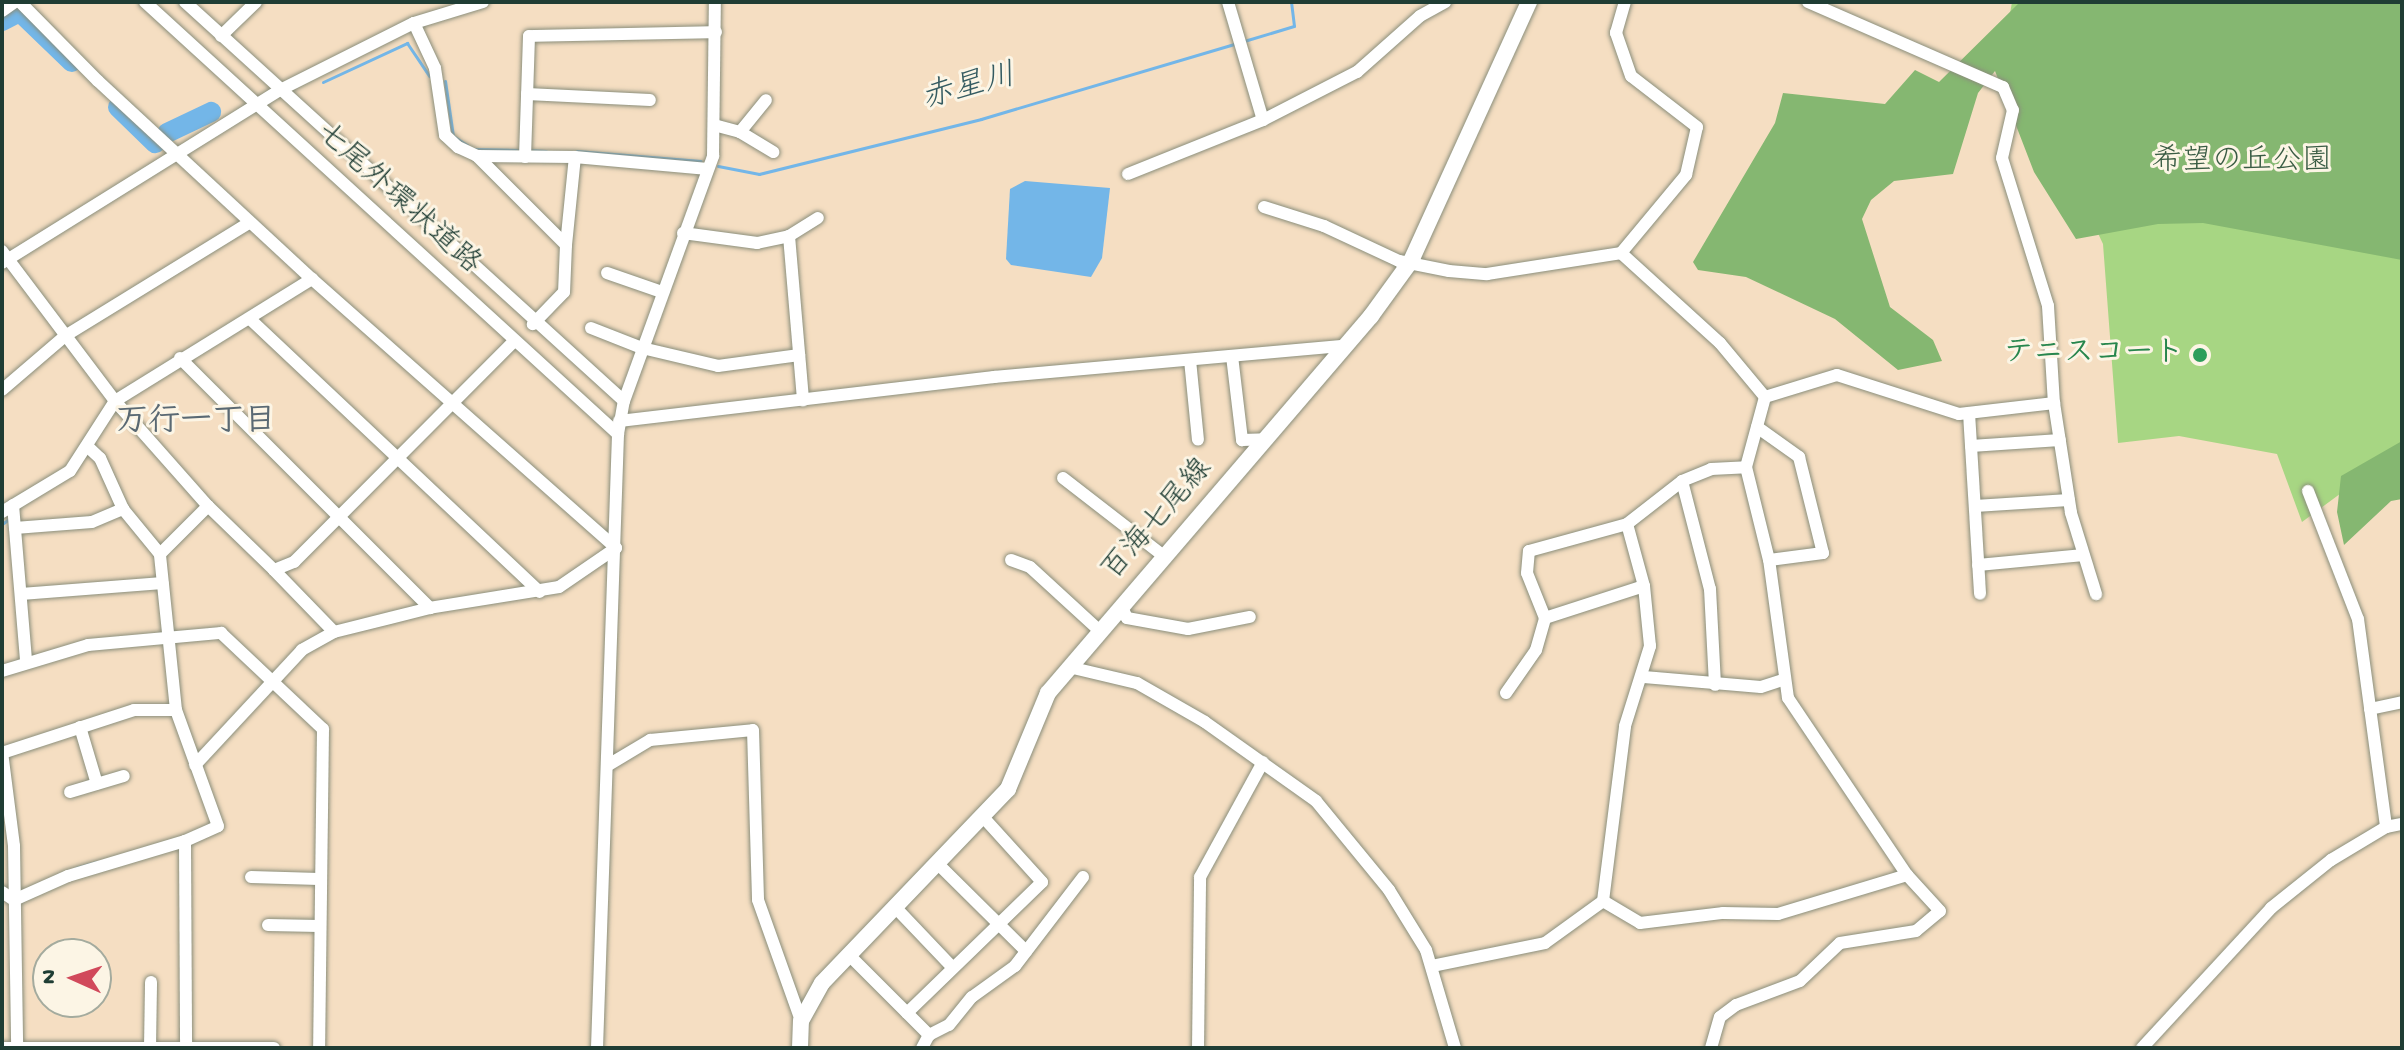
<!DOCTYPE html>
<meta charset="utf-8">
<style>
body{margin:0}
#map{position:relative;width:2404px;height:1050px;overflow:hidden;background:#f5dec2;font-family:"Gochi Hand","Klee One",sans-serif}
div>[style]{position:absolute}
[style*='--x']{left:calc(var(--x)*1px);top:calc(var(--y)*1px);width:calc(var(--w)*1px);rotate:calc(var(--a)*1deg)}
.green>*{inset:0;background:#a7d683}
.forest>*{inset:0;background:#85b771}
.water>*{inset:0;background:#73b6e8}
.stream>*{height:3px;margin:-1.5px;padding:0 1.5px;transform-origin:1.5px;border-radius:1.5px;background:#73b6e8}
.river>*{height:20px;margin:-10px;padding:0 10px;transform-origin:10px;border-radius:10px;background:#73b6e8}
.roads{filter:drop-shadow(0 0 2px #8a8e7b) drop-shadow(0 0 2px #8a8e7b)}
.minor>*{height:12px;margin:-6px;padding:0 6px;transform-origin:6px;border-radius:6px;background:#fff}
.major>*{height:16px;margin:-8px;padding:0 8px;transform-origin:8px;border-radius:8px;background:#fff}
.dots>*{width:22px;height:22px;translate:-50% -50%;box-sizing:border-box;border:4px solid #fcf5e5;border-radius:50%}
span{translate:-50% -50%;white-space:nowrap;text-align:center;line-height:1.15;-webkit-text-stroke:6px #fcf5e5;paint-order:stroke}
.park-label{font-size:30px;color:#3a5c44}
.street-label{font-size:30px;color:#1f3d34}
.leisure-label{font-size:30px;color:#27864d;font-weight:700}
.right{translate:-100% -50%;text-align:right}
.water-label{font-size:32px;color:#345b61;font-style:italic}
.neighbourhood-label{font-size:32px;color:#5a6973;font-weight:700}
.frame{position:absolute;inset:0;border:4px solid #1f3d34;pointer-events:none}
.north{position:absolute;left:32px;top:938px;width:80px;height:80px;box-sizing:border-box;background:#fcf5e5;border:2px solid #a4ab9e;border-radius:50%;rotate:273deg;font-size:22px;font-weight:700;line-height:32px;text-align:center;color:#1f3d34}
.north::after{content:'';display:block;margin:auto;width:28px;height:36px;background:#d1495b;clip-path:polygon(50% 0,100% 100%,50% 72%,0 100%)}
</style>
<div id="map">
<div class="green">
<i style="clip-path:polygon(2012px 2px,2402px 2px,2402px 457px,2375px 468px,2302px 522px,2277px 454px,2179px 436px,2118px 443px,2103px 244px,2006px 37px)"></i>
</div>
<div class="forest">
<i style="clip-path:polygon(2020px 2px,2402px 2px,2402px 260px,2203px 223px,2158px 224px,2076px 239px,2034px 172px,1995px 71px,1978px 93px,1953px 174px,1894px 181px,1871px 200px,1862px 219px,1890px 307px,1933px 340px,1942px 361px,1898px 370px,1835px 319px,1746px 277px,1698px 270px,1693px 262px,1775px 123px,1783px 93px,1885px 104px,1915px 70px,1939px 82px)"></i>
<i style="clip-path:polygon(2402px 441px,2402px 499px,2391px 501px,2344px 545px,2337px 512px,2341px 476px)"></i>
</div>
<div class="water">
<i style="clip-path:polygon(1025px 181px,1110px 188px,1102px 258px,1091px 277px,1011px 265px,1006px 259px,1010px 189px)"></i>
</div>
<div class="stream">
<i style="--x:1244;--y:41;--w:52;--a:-16.7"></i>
<i style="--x:1294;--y:26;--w:24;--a:-97"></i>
<i style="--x:445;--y:81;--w:56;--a:81.7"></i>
<i style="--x:453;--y:136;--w:17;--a:33"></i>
<i style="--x:323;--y:82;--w:93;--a:-24.9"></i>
<i style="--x:407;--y:43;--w:40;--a:56"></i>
<i style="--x:473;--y:149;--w:49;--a:1.2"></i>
<i style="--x:529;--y:150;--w:17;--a:3"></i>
<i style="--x:577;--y:151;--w:124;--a:4.6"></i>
<i style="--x:718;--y:166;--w:42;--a:11"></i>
<i style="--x:759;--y:174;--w:229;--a:-13.9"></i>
<i style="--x:981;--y:119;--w:264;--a:-16.5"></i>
<i style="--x:2;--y:524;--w:9;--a:-36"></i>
<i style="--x:76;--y:868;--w:21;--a:-17"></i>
</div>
<div class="river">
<i style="--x:2;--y:21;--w:20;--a:-27"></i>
<i style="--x:20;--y:12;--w:72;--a:43.9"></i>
<i style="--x:118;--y:107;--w:52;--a:44.2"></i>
<i style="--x:167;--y:133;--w:49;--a:-25.5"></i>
</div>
<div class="roads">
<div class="minor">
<i style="--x:20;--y:2;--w:111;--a:45.4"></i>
<i style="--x:98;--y:81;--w:292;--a:42.8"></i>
<i style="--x:312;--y:279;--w:406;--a:41.5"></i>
<i style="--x:616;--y:548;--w:69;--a:145.6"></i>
<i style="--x:559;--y:587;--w:131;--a:170.8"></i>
<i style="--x:430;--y:608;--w:99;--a:166"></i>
<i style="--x:334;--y:632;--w:37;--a:151"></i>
<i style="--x:302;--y:650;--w:157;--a:132.9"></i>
<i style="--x:145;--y:2;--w:641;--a:42.41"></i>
<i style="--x:185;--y:2;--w:593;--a:42.27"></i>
<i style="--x:1228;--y:2;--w:123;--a:73.5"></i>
<i style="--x:1808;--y:2;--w:213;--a:23.6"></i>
<i style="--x:2003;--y:87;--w:25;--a:67"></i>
<i style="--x:2013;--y:110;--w:49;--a:102.9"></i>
<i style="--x:2002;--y:158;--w:155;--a:72.7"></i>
<i style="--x:2048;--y:306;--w:97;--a:86.5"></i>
<i style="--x:2054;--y:403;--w:111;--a:81.2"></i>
<i style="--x:2071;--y:513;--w:85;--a:72.8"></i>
<i style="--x:2;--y:11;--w:16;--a:-35"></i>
<i style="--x:414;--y:23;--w:50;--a:65"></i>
<i style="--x:435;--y:68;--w:68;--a:81.5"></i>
<i style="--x:445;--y:135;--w:18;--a:43"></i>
<i style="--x:458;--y:147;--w:21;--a:25"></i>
<i style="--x:477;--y:156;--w:98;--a:0.6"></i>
<i style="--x:575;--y:157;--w:133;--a:5.2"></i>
<i style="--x:221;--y:36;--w:49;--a:-44.2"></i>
<i style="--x:527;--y:94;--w:123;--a:2.8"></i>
<i style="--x:714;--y:125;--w:27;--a:15"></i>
<i style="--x:740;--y:132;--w:41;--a:-50.9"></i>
<i style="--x:740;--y:132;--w:39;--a:31"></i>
<i style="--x:477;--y:156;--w:126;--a:45"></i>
<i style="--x:566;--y:245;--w:47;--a:92.4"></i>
<i style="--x:564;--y:292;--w:45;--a:134.1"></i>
<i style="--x:525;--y:157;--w:121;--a:-88.1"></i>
<i style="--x:529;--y:36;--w:187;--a:-1.2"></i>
<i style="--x:1128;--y:174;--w:145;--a:-21.8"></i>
<i style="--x:1263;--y:120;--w:106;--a:-27.1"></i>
<i style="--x:1357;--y:72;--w:84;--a:-41.6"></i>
<i style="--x:1420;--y:16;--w:29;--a:-29"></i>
<i style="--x:1264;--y:207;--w:63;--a:17.6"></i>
<i style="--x:1324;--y:226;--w:83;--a:25"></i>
<i style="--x:1399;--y:261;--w:51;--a:11.3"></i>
<i style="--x:1449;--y:271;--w:38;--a:5"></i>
<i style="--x:1487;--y:274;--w:136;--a:-8.9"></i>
<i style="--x:1621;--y:253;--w:134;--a:42.3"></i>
<i style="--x:1720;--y:343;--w:70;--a:50.2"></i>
<i style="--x:683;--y:233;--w:75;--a:7.7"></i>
<i style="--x:757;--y:243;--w:33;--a:-12"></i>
<i style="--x:789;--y:236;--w:34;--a:-32"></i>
<i style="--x:789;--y:236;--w:165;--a:85.1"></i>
<i style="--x:566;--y:245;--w:88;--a:-84.2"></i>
<i style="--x:2;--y:251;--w:188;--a:53"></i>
<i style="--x:115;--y:401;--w:140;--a:48.5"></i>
<i style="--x:208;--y:506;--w:92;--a:44.1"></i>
<i style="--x:274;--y:570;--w:22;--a:-22"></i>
<i style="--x:294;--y:562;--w:312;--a:-45.1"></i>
<i style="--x:1621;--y:253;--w:102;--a:-50.2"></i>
<i style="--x:1686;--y:175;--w:49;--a:-77.1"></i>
<i style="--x:1697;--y:127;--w:83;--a:-142.3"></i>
<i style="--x:1631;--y:76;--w:46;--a:-109.2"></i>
<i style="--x:1616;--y:33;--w:32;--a:-74"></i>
<i style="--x:2;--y:263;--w:325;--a:-31.9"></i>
<i style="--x:278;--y:91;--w:152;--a:-26.6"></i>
<i style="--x:414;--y:23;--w:72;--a:-16.9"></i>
<i style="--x:607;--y:273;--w:58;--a:19.1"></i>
<i style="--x:250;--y:319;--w:398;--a:43.3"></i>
<i style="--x:591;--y:328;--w:55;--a:21.4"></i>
<i style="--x:642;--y:348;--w:78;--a:13.3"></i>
<i style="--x:718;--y:366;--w:82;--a:-7.7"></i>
<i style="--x:1232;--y:356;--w:85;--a:83.2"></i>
<i style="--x:1242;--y:440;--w:24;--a:-2"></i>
<i style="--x:180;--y:358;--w:354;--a:45"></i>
<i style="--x:1190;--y:360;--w:80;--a:84.3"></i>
<i style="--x:2;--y:390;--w:83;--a:-40.6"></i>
<i style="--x:65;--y:336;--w:217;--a:-31.6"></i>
<i style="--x:1969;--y:413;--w:181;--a:86.5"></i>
<i style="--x:619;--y:421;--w:378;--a:-6.7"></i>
<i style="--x:994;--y:377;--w:351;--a:-5.1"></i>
<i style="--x:1757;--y:427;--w:52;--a:35.5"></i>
<i style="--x:1799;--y:457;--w:99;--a:76"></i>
<i style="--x:1823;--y:553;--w:54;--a:172.6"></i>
<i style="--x:87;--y:446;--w:18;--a:43"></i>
<i style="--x:100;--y:458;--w:56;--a:65.7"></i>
<i style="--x:123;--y:509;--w:58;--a:50.6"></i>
<i style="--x:1971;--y:446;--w:89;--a:-3.9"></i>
<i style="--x:1063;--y:478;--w:129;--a:37.8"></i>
<i style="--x:1682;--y:481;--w:112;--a:75.5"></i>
<i style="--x:1710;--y:589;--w:96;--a:87"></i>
<i style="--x:2308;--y:491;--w:137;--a:68.7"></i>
<i style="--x:2358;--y:619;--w:210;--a:82.3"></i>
<i style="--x:13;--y:505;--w:157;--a:85.2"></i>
<i style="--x:1975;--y:506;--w:94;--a:-3.7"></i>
<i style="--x:2;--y:512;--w:79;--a:-31.1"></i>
<i style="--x:70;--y:471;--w:83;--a:-57.3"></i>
<i style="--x:115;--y:401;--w:232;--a:-31.8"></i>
<i style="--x:15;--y:528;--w:77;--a:-4.5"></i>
<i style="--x:92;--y:522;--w:34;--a:-23"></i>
<i style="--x:1011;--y:560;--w:20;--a:20"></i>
<i style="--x:1030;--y:567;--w:96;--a:42.5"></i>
<i style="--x:1978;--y:565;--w:106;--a:-5.4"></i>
<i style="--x:274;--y:570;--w:86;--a:45.9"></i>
<i style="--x:1644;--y:586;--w:104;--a:162.1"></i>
<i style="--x:1545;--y:618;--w:48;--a:-111.8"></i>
<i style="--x:1527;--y:573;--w:22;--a:-85"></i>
<i style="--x:1529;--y:551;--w:102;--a:-15.4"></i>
<i style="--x:1627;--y:524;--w:70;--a:-38"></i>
<i style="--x:1682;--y:481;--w:31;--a:-22"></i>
<i style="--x:1711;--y:469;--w:35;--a:-3"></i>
<i style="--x:21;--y:594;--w:142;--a:-4.4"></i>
<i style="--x:1122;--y:607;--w:12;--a:66"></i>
<i style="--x:1127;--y:618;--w:62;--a:10.2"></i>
<i style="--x:1188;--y:629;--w:63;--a:-11"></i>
<i style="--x:1073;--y:668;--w:66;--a:13.2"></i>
<i style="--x:1137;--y:683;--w:78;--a:29.8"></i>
<i style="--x:1205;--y:722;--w:136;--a:35.4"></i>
<i style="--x:1316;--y:801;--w:115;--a:50.6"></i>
<i style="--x:1389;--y:890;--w:70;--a:58.3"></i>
<i style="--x:1426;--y:950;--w:102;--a:73.5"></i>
<i style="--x:2;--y:671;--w:90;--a:-16.8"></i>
<i style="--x:88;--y:645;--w:134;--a:-5.2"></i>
<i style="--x:221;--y:633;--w:140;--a:43.3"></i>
<i style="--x:323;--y:729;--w:319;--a:90.7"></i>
<i style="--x:1644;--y:677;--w:117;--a:4.9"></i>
<i style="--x:1761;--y:687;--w:23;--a:-18"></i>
<i style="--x:1506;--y:693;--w:52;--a:-55.1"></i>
<i style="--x:1536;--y:650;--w:33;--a:-74"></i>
<i style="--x:2370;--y:709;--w:33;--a:-12"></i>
<i style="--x:80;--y:727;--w:59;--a:73.4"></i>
<i style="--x:2;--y:752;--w:95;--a:82.7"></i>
<i style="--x:14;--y:846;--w:202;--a:89.1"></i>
<i style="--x:2;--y:753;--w:139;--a:-18"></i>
<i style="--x:134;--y:710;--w:42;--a:0"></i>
<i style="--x:610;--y:764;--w:47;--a:-31"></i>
<i style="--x:650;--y:740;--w:103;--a:-5.5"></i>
<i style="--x:753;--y:730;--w:170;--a:88.3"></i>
<i style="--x:758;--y:900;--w:128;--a:70.4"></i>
<i style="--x:70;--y:792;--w:56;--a:-16.5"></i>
<i style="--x:185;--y:841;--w:207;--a:89.7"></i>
<i style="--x:938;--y:864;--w:124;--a:44.7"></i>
<i style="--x:251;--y:877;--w:68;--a:1.7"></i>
<i style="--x:2;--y:892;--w:14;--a:34"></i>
<i style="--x:14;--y:900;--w:59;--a:-24"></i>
<i style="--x:68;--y:876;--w:122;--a:-16.7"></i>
<i style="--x:185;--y:841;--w:36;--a:-24"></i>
<i style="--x:218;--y:826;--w:123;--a:-109.9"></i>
<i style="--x:176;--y:710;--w:157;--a:-95.9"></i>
<i style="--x:160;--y:554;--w:68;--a:-45"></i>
<i style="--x:1603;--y:901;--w:43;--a:30.7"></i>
<i style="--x:1640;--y:923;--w:84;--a:-6.9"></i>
<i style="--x:1723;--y:913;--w:55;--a:1"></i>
<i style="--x:1778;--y:914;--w:135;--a:-16.8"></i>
<i style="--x:895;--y:907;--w:84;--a:46.4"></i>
<i style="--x:268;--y:925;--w:51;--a:1.1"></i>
<i style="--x:848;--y:954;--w:115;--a:45"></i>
<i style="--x:1432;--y:966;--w:115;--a:-11.5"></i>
<i style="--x:1545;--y:943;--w:72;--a:-35.9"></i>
<i style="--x:1603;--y:901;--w:176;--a:-82.8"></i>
<i style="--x:1625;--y:726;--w:84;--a:-72.6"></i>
<i style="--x:1650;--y:646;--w:60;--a:-95.7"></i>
<i style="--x:1644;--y:586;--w:64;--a:-105.3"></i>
<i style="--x:907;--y:1013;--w:188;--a:-44.1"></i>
<i style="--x:1042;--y:882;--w:86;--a:-132.2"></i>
<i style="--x:2;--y:1048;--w:272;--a:0"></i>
<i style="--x:150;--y:1048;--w:66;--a:-89.1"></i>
<i style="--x:597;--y:1048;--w:614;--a:-88.04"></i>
<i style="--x:618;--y:434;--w:34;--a:-80"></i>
<i style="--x:624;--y:401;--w:261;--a:-70"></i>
<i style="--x:713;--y:156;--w:154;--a:-89.3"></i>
<i style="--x:922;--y:1048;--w:15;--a:-62"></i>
<i style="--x:929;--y:1035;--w:22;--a:-27"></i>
<i style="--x:949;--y:1025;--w:36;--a:-51"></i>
<i style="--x:972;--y:997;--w:53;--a:-35.8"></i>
<i style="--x:1015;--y:966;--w:112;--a:-52.6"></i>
<i style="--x:1198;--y:1048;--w:171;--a:-89.3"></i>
<i style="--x:1200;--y:877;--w:131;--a:-61.3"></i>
<i style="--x:1711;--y:1048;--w:32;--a:-74"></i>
<i style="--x:1720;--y:1017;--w:20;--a:-37"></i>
<i style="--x:1736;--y:1005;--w:68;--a:-20.6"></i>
<i style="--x:1800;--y:981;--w:55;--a:-43.5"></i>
<i style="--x:1840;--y:943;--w:77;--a:-9"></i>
<i style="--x:1916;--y:931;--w:31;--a:-40"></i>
<i style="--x:1940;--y:911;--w:49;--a:-132.5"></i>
<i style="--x:1907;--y:875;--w:213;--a:-123.9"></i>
<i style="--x:1788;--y:698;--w:139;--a:-97.8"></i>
<i style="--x:1769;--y:560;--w:96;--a:-103.9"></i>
<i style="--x:1746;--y:467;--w:73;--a:-74.8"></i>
<i style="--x:1765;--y:397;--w:75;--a:-17"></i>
<i style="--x:1837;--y:375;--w:128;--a:17.7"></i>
<i style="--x:1959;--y:414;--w:96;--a:-6.6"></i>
<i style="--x:2142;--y:1048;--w:190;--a:-47.3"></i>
<i style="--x:2271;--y:908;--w:77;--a:-38.7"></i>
<i style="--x:2331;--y:860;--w:64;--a:-31"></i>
<i style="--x:2386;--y:827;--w:16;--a:-11"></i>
</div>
<div class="major">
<i style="--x:800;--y:1048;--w:27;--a:-88"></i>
<i style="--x:801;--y:1021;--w:43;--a:-61.1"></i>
<i style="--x:822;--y:983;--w:269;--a:-46.2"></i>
<i style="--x:1008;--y:789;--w:104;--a:-67.4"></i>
<i style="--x:1048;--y:693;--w:496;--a:-49.4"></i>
<i style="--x:1371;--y:316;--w:68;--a:-54"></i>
<i style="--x:1411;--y:261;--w:285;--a:-65.5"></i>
</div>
</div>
<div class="dots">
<i style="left:2200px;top:355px;background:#2e9e5b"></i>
</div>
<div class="park-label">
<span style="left:2242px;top:163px">希望の丘公園</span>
</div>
<div class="street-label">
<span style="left:397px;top:200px;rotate:42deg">七尾外環状道路</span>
<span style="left:1159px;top:521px;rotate:-49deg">百海七尾線</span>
</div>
<div class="leisure-label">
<span class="right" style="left:2184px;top:355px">テニスコート</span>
</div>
<div class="water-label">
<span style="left:969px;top:89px;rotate:-15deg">赤星川</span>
</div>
<div class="neighbourhood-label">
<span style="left:196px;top:423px">万行一丁目</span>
</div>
<div class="frame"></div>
<div class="north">N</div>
</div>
